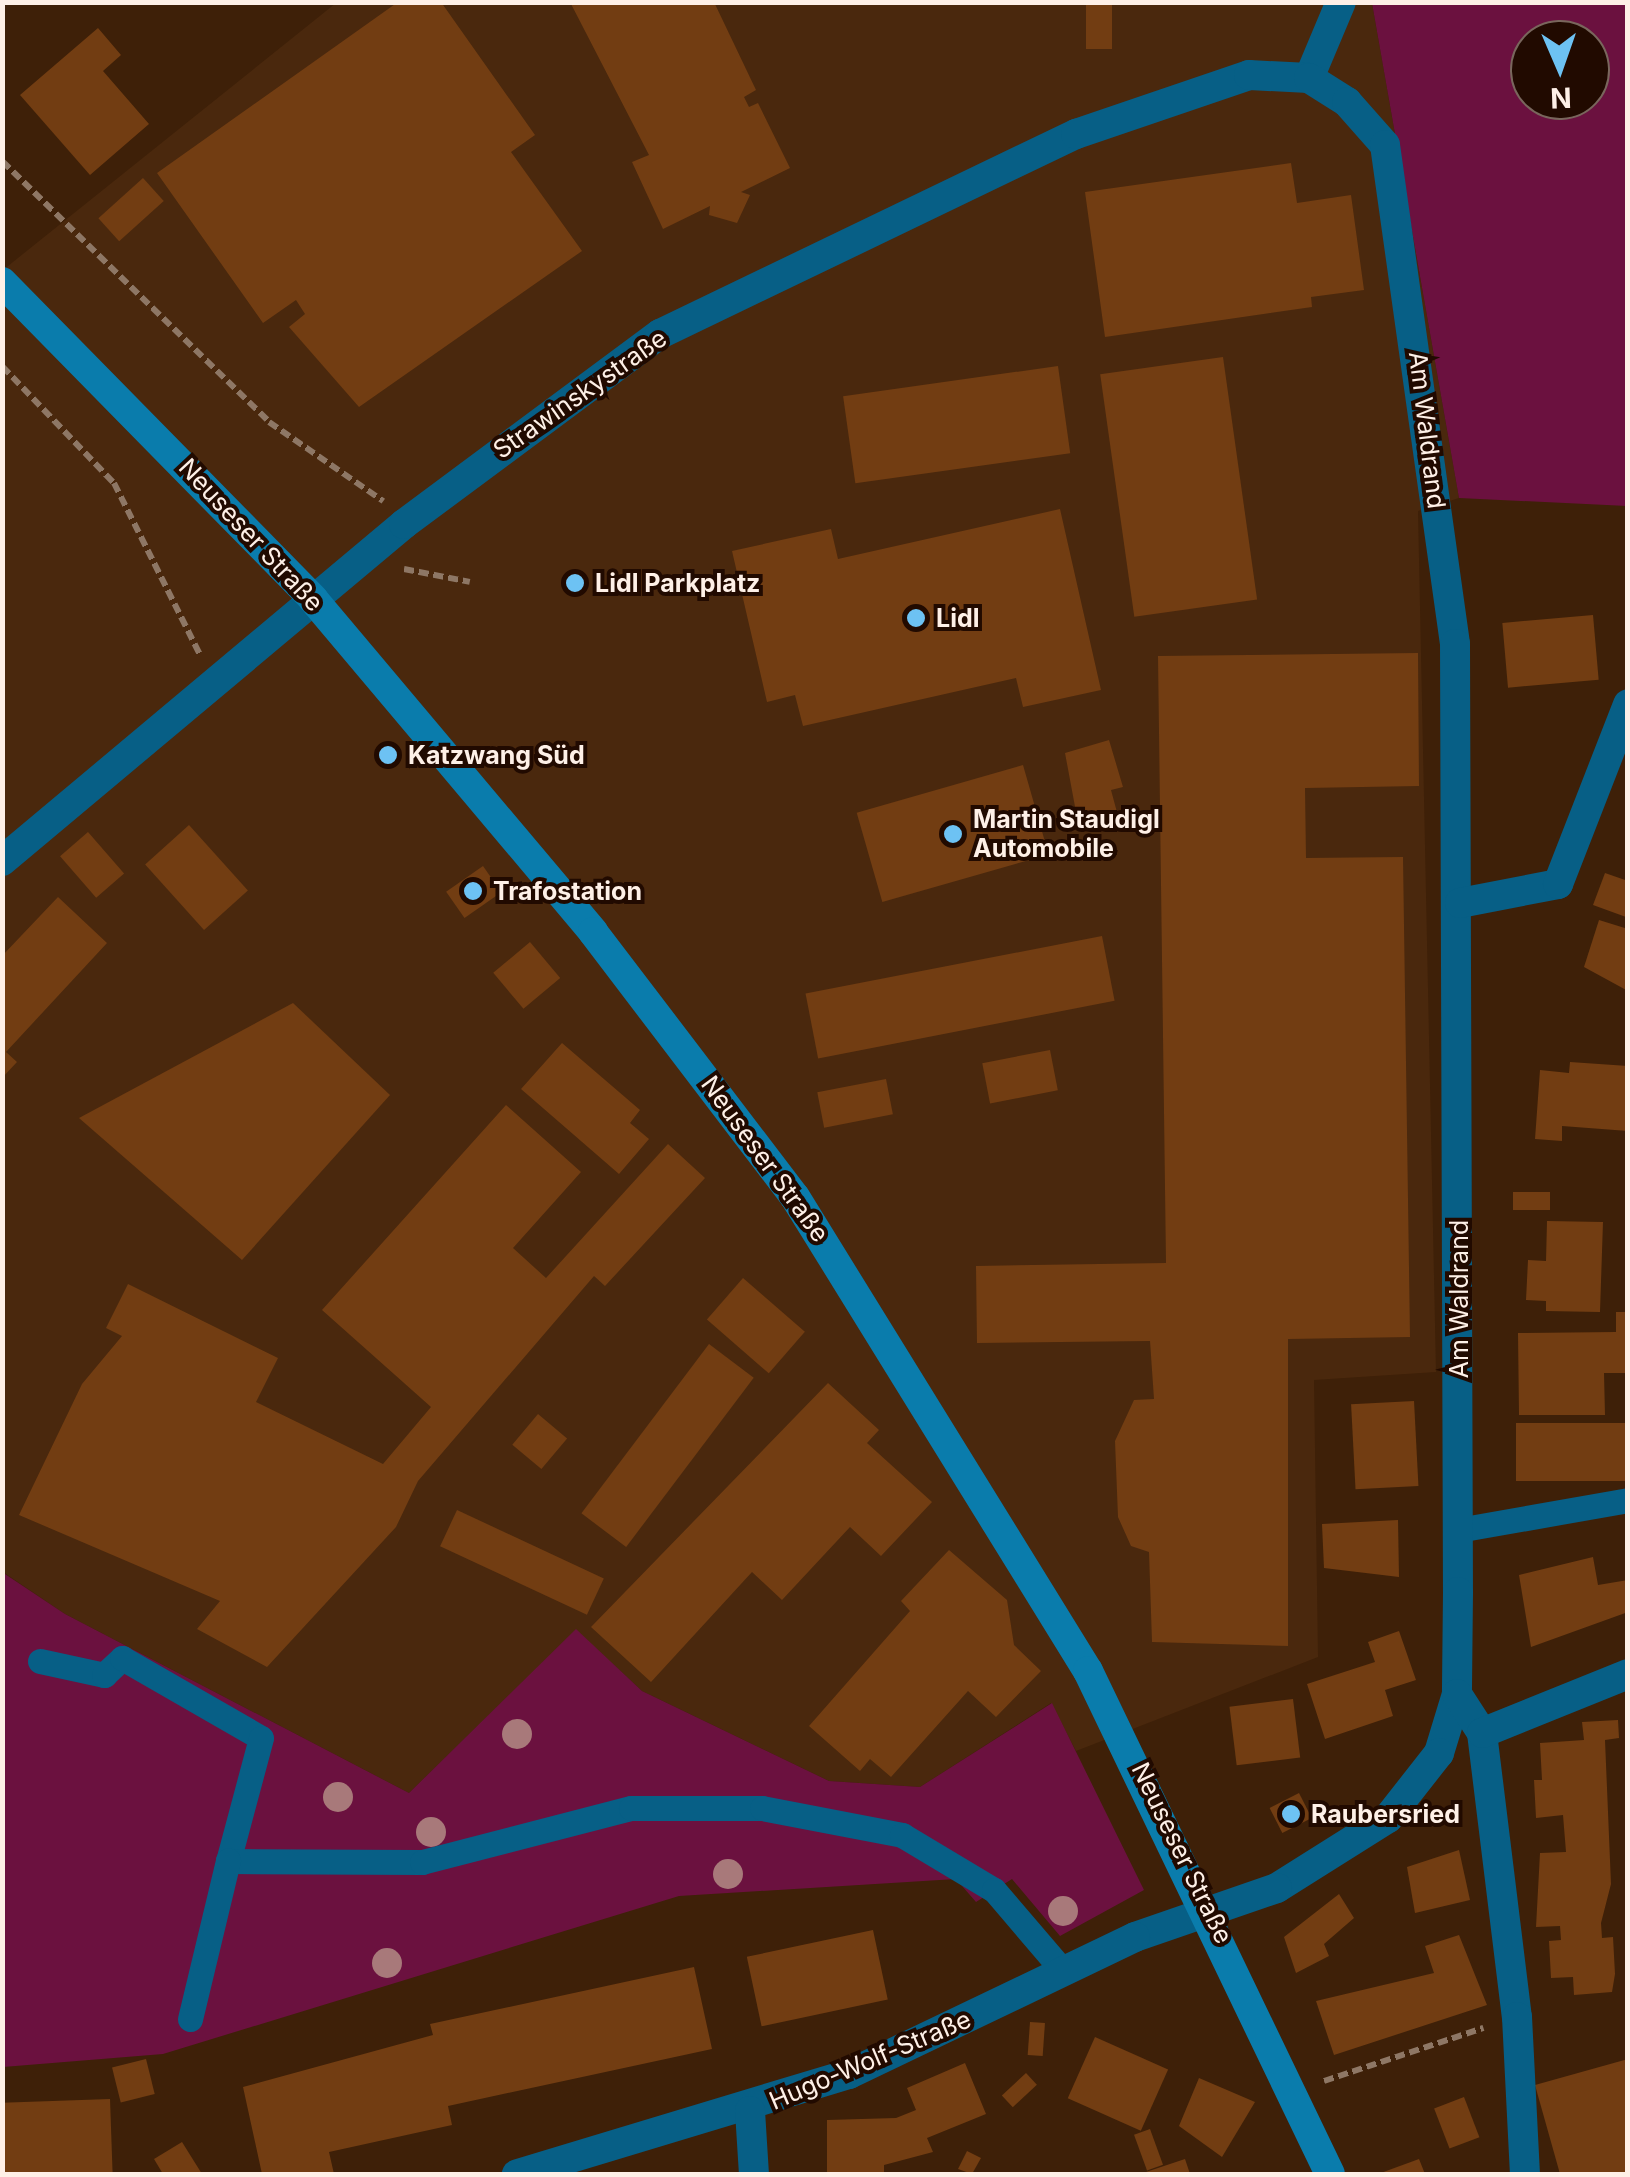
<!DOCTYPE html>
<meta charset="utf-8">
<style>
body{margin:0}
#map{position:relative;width:1630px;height:2177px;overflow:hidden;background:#3e2008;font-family:Inter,sans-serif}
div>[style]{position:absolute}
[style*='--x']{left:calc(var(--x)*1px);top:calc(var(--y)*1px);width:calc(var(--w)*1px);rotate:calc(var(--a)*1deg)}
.built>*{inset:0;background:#4a280d}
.green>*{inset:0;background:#6b113f}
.building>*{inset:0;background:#723d12;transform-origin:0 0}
.path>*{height:6px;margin-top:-3px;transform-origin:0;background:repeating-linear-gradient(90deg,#8e7765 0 10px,transparent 0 15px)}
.lane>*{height:25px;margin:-12.5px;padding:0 12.5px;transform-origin:12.5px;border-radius:12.5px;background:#075f86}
.street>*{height:30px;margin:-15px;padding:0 15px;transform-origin:15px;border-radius:15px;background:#075f86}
.secondary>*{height:30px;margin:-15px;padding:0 15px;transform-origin:15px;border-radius:15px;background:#0a7cac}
.trees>*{width:30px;height:30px;margin:-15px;border-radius:50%;background:#a8797a}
.dots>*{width:28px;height:28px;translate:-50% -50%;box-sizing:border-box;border:5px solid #210a00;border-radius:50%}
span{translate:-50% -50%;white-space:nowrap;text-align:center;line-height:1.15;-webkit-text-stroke:8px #210a00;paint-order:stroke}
.street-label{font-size:25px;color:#fef0e7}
.poi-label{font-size:25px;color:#fef0e7;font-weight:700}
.left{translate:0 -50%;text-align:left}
.frame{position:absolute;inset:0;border:5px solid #fef0e7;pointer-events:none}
.north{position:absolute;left:1510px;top:20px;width:100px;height:100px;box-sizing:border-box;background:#210a00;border:2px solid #79665c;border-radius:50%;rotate:178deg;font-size:28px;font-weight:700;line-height:40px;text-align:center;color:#fef0e7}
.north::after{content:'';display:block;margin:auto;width:35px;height:45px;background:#6dc2f3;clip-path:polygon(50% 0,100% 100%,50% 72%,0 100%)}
</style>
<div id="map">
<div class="built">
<i style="clip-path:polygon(336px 3px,1372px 3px,1459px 498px,1418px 511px,1436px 1372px,1314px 1380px,1318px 1657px,1076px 1751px,1051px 1703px,920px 1787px,829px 1781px,642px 1691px,576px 1630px,409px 1793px,65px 1614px,3px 1572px,3px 270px)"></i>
</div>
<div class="green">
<i style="clip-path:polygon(evenodd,1372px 3px,1627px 3px,1627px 506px,1459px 498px,1372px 3px,1530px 40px,1590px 40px,1590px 100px,1530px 100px,1530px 40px)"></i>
<i style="clip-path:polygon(2px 1572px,65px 1614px,409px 1793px,576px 1629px,642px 1691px,829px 1781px,920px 1787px,1052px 1703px,1144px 1890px,1060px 1936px,1012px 1879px,976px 1902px,956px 1879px,679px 1896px,163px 2054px,3px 2067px)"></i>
</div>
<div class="building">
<i style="clip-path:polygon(398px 2px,441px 2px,535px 135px,511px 152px,582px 251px,359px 407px,289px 327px,305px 314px,296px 300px,263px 323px,157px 173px)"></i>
<i style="clip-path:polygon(570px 2px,714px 2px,756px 90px,744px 97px,749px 107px,758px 103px,790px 168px,741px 192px,750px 195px,737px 223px,709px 215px,710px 206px,663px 229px,632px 162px,649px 155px)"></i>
<i style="left:1086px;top:2px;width:26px;height:47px"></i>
<i style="clip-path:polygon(98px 28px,121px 55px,103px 71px,149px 124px,90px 175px,20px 95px)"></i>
<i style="clip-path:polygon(1291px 163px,1297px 203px,1351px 195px,1364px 290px,1311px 297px,1312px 307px,1105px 337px,1085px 192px)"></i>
<i style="left:143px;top:178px;width:31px;height:60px;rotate:48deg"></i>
<i style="left:1223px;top:357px;width:245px;height:124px;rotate:82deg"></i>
<i style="left:1058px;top:366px;width:88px;height:217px;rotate:82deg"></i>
<i style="clip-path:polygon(1060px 509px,1101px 690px,1023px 707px,1016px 678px,803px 726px,795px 695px,767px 702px,732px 551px,831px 529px,838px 559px)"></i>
<i style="left:1593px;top:615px;width:65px;height:91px;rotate:85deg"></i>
<i style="clip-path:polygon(1418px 653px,1419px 786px,1305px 788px,1306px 858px,1403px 857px,1410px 1337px,1288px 1339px,1288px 1646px,1152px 1642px,1149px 1552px,1131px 1546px,1118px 1517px,1115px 1441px,1134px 1400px,1154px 1399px,1150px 1341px,977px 1343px,976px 1266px,1166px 1263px,1158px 656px)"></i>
<i style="clip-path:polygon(1109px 740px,1123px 787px,1111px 790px,1118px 816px,1079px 828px,1065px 753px)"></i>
<i style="left:1023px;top:765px;width:93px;height:173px;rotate:74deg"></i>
<i style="left:189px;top:825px;width:88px;height:59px;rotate:48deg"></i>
<i style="left:88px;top:832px;width:55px;height:37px;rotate:49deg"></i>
<i style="left:483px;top:866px;width:32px;height:45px;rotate:55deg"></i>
<i style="clip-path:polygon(1605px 873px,1628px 881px,1626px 917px,1593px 905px)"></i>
<i style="clip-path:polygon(58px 897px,107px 943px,6px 1052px,17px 1062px,2px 1078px,2px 956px)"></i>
<i style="clip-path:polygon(1599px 920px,1628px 929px,1628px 991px,1584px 967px)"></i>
<i style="left:1102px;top:936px;width:66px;height:302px;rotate:79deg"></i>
<i style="left:530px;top:942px;width:47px;height:48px;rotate:50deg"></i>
<i style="clip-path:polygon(293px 1003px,390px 1095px,242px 1260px,79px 1118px)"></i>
<i style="clip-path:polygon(562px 1043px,640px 1110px,630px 1123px,649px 1139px,619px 1174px,521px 1089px)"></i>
<i style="left:1050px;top:1050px;width:41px;height:69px;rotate:79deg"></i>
<i style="clip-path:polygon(1570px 1062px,1628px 1066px,1628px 1131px,1562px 1126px,1562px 1141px,1535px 1139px,1540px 1070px,1569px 1073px)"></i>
<i style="left:886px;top:1079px;width:36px;height:70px;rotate:79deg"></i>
<i style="clip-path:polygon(506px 1105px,581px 1172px,513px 1248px,546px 1278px,668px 1144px,705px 1178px,605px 1286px,594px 1276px,418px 1481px,396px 1527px,267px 1667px,197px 1629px,220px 1601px,19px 1515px,82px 1384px,122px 1336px,106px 1328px,128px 1284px,278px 1358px,256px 1402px,383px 1464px,431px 1407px,322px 1310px)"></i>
<i style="left:1513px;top:1192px;width:37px;height:18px"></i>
<i style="clip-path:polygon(1547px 1221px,1603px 1222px,1600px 1312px,1546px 1311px,1546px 1301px,1526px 1300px,1528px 1260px,1546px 1261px)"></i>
<i style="left:743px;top:1278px;width:82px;height:55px;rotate:41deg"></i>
<i style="clip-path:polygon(1616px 1312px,1628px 1312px,1628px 1373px,1604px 1373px,1605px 1415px,1519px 1415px,1518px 1333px,1616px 1332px)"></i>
<i style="left:709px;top:1344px;width:56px;height:212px;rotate:37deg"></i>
<i style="clip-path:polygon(828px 1383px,879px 1430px,867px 1443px,932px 1502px,881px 1556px,850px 1527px,782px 1600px,752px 1572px,651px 1682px,591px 1627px)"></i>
<i style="left:1414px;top:1401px;width:85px;height:63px;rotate:87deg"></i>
<i style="left:538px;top:1414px;width:38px;height:40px;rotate:40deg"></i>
<i style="left:1628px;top:1423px;width:58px;height:112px;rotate:90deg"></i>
<i style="left:457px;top:1510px;width:162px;height:40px;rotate:25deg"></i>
<i style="clip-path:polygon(1398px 1520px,1399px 1577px,1324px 1568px,1322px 1524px)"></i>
<i style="clip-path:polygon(949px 1550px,1007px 1600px,1014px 1645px,1041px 1671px,996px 1717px,968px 1691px,891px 1777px,870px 1759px,860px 1771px,809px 1726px,910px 1611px,901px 1601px)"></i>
<i style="clip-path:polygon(1593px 1557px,1598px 1585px,1628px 1580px,1628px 1612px,1531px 1647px,1519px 1575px)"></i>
<i style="clip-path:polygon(1399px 1631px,1416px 1680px,1385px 1690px,1393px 1716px,1325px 1739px,1307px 1684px,1375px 1662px,1368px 1642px)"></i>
<i style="left:1293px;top:1699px;width:59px;height:64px;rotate:83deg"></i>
<i style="clip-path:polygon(1618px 1720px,1619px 1738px,1605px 1740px,1611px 1884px,1601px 1923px,1602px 1938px,1613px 1937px,1615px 1974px,1612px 1992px,1574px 1995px,1573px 1977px,1551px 1978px,1549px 1941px,1561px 1940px,1560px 1926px,1536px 1927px,1540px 1853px,1566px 1852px,1563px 1815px,1536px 1818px,1534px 1780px,1542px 1780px,1540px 1743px,1584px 1740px,1582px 1722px)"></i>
<i style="left:1299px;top:1793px;width:28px;height:33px;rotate:63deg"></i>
<i style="clip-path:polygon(1459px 1850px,1470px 1900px,1415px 1913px,1407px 1867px)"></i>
<i style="clip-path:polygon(1339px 1894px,1354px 1918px,1324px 1944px,1329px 1956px,1296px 1973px,1284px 1937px)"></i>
<i style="left:873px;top:1930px;width:71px;height:129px;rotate:78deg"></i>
<i style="clip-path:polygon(1459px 1935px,1487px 2005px,1334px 2055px,1316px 2001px,1434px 1973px,1425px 1946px)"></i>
<i style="clip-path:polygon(694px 1967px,712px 2049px,448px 2106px,452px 2125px,329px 2152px,334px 2174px,262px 2174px,243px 2087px,433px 2035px,430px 2024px)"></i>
<i style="left:1030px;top:2022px;width:15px;height:33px;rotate:4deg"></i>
<i style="left:1095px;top:2037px;width:80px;height:67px;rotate:24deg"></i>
<i style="left:146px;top:2059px;width:36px;height:35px;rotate:76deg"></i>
<i style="clip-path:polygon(1628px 2059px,1628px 2174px,1560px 2174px,1535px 2085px)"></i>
<i style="clip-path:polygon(965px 2063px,986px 2114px,927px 2138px,933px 2152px,884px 2165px,884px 2174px,827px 2174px,827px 2120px,896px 2118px,916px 2110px,907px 2088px)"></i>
<i style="left:1026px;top:2073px;width:16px;height:33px;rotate:47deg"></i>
<i style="clip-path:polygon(1199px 2078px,1255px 2102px,1222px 2157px,1179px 2126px)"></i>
<i style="left:1464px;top:2097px;width:43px;height:32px;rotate:69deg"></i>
<i style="left:110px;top:2099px;width:75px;height:108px;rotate:88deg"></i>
<i style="left:1150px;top:2129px;width:38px;height:17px;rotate:70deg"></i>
<i style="clip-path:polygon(182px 2142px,202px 2174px,163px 2174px,154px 2159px)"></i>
<i style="clip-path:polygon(967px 2151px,981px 2158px,972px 2174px,958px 2169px)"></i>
<i style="clip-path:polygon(1185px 2159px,1190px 2174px,1140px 2174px)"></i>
<i style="clip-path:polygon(1419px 2159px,1425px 2174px,1378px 2174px)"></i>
</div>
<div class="path">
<i style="--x:2;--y:161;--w:373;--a:44.3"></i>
<i style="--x:269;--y:422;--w:139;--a:34.7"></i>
<i style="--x:2;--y:366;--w:162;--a:46.3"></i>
<i style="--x:114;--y:483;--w:192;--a:63.4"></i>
<i style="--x:404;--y:569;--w:67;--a:11.1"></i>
<i style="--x:1324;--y:2081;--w:168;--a:-18.4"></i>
</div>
<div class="lane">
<i style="--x:1458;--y:1530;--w:173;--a:-10"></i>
<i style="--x:40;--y:1661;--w:66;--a:12.3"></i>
<i style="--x:104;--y:1675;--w:25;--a:-43"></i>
<i style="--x:122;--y:1658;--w:160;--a:29.9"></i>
<i style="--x:261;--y:1738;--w:127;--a:105"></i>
<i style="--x:228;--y:1861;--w:194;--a:0.3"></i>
<i style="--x:422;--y:1862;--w:216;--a:-14.5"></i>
<i style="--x:631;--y:1808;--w:131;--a:0"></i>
<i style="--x:762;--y:1808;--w:143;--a:10.9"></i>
<i style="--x:902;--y:1835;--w:107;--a:30.9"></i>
<i style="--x:994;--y:1890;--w:108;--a:49.5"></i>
<i style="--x:190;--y:2019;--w:163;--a:-76.5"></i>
</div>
<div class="street">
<i style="--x:1309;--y:78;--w:82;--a:-67.2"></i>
<i style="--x:2;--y:861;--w:525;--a:-39.97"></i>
<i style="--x:404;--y:524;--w:319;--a:-36.6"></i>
<i style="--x:660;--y:334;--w:462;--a:-25.7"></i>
<i style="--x:1076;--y:134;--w:183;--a:-18.8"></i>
<i style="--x:1249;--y:75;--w:60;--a:2.9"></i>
<i style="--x:1309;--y:78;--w:45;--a:32.3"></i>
<i style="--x:1347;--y:102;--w:57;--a:48.5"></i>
<i style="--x:1385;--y:145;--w:504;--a:82.01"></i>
<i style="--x:1455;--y:644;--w:948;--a:89.82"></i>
<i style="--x:1458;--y:1592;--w:102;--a:90.6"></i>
<i style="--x:1457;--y:1694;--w:62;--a:107"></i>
<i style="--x:1439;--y:1753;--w:83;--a:128.1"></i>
<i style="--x:1388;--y:1818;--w:131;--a:147.8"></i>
<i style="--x:1277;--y:1888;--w:150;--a:161"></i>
<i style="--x:1135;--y:1937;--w:317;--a:154.4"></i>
<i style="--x:849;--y:2074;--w:347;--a:163.2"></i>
<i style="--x:1460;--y:903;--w:100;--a:-11"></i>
<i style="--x:1558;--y:884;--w:193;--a:-68.7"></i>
<i style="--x:1457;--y:1694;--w:46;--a:57.3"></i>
<i style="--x:1482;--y:1733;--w:286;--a:83"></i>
<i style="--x:1517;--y:2017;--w:157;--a:87.1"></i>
<i style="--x:1482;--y:1733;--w:157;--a:-22"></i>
<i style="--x:750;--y:2111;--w:63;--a:86.4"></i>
</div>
<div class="secondary">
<i style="--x:2;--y:282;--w:444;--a:45.5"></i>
<i style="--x:313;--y:599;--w:435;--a:49.9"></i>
<i style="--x:593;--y:932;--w:333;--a:52.7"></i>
<i style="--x:795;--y:1197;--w:557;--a:58.28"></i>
<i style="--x:1088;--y:1671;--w:558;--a:64.31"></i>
</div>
<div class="trees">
<i style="left:517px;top:1734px"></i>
<i style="left:338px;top:1797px"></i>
<i style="left:431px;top:1832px"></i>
<i style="left:728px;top:1874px"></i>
<i style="left:1063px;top:1911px"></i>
<i style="left:387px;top:1963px"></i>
</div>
<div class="dots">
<i style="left:575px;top:583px;background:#6dc2f3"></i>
<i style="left:916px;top:618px;background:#6dc2f3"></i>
<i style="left:388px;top:755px;background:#6dc2f3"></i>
<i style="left:953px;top:834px;background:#6dc2f3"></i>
<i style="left:473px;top:891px;background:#6dc2f3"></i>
<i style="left:1291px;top:1814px;background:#6dc2f3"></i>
</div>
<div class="street-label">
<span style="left:580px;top:394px;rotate:-35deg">Strawinskystraße</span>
<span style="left:1427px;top:430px;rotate:83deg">Am Waldrand</span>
<span style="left:251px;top:535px;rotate:47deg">Neuseser Straße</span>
<span style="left:765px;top:1159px;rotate:54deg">Neuseser Straße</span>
<span style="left:1459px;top:1299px;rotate:-90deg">Am Waldrand</span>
<span style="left:1182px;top:1853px;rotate:64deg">Neuseser Straße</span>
<span style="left:870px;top:2060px;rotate:-23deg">Hugo-Wolf-Straße</span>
</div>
<div class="poi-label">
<span class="left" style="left:595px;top:583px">Lidl Parkplatz</span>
<span class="left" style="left:936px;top:618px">Lidl</span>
<span class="left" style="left:408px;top:755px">Katzwang Süd</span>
<span class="left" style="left:973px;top:834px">Martin Staudigl<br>Automobile</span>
<span class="left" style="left:493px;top:891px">Trafostation</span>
<span class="left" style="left:1311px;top:1814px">Raubersried</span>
</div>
<div class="frame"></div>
<div class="north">N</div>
</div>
